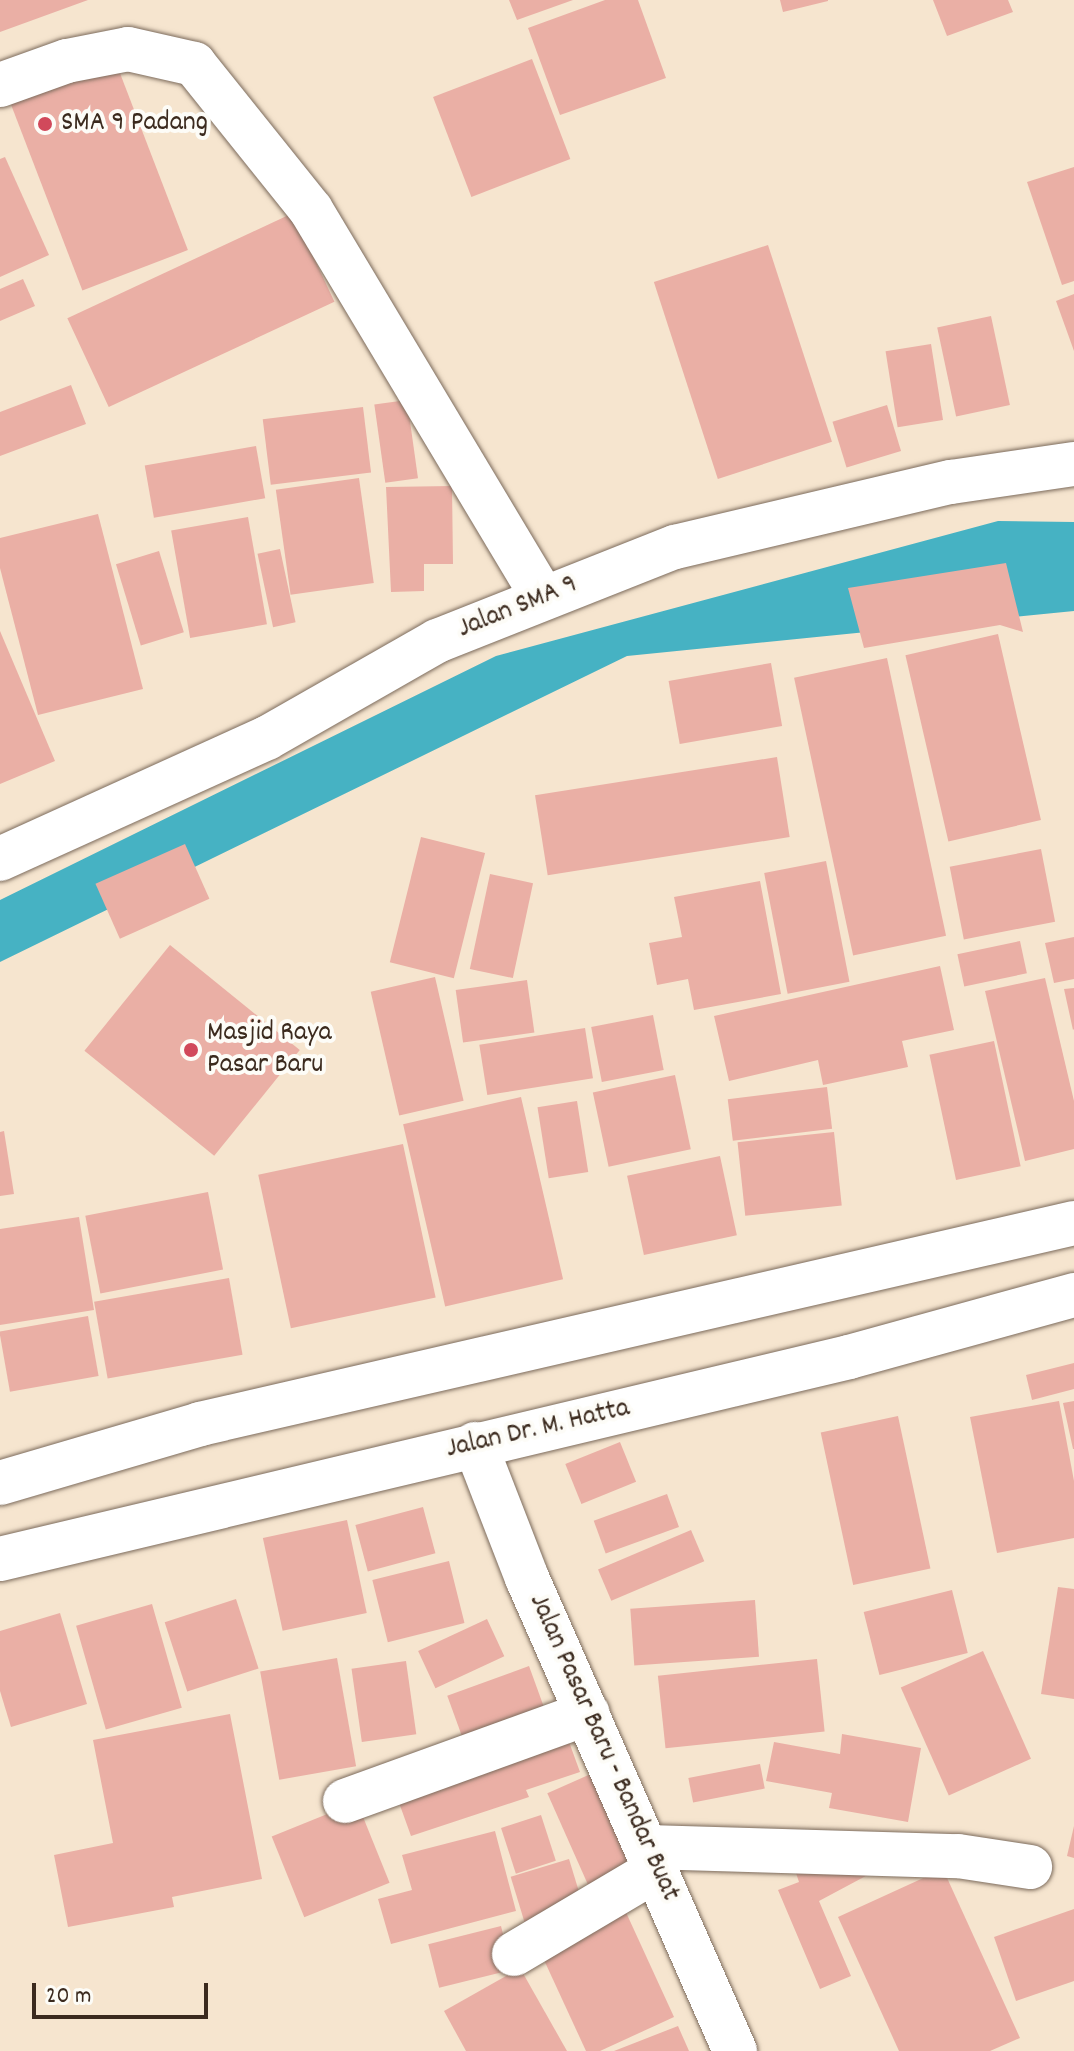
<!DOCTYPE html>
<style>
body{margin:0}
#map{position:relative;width:1074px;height:2051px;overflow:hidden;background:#f6e5cf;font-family:Dekko,sans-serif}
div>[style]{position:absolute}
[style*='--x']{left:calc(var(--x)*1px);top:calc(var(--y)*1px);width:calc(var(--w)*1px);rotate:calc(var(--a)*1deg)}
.water>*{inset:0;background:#46b2c3}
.building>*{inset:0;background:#eaafa5;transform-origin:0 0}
.roads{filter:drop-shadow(0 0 2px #7c6b5c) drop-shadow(0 0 2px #7c6b5c)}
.minor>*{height:44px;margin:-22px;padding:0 22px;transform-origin:22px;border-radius:22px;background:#fff}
.major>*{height:44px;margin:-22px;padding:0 22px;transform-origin:22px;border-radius:22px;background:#fff}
.dots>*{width:22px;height:22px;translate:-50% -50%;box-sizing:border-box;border:4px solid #fdfcf7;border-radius:50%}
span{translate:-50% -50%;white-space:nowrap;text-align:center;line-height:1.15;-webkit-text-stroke:8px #fdfcf7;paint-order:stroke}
.poi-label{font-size:28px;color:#3b2a1e}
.left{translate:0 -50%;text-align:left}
.street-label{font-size:28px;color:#3b2a1e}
.scale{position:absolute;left:32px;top:1983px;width:176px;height:36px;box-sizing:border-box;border:4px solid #3b2a1e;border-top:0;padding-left:10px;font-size:24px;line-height:28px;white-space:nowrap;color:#3b2a1e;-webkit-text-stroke:6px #fdfcf7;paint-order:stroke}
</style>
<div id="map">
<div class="water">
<i style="clip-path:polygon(998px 521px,1074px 522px,1074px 611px,627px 656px,0 962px,0 900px,496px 656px)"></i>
</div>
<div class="building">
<i style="clip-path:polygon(0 0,88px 0,0 32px)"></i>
<i style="clip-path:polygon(509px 0,573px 0,517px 20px)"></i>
<i style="clip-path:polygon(605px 0,638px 0,666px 78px,560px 115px,528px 28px)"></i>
<i style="clip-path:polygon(780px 0,828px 0,828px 1px,783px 12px)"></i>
<i style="clip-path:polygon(933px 0,1008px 0,1013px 12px,947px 36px)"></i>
<i style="left:113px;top:55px;width:209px;height:113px;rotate:69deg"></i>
<i style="left:532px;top:59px;width:107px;height:106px;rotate:69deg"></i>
<i style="clip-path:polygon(5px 157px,49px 255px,0 277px,0 159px)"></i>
<i style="clip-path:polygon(1074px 167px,1074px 281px,1062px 285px,1027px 182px)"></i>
<i style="left:293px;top:213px;width:98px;height:249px;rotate:65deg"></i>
<i style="left:768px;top:245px;width:207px;height:120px;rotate:72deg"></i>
<i style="clip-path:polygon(23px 279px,35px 306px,0 321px,0 289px)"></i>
<i style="clip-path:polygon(1074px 294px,1074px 351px,1056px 301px)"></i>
<i style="left:991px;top:316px;width:91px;height:55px;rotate:78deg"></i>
<i style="left:931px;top:344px;width:77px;height:46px;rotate:81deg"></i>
<i style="clip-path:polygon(71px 385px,86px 424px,0 456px,0 412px)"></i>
<i style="left:407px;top:400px;width:79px;height:33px;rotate:82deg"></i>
<i style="left:887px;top:405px;width:48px;height:57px;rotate:73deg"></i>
<i style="left:363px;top:407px;width:66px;height:101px;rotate:83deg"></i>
<i style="left:256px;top:446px;width:53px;height:113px;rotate:80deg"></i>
<i style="left:359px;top:478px;width:106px;height:84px;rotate:82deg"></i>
<i style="clip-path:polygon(452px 486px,453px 564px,424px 564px,424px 591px,391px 592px,386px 487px)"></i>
<i style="clip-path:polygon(98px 514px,143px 689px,38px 715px,0 568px,0 538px)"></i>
<i style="left:248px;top:517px;width:109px;height:78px;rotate:80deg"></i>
<i style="left:280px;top:549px;width:75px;height:23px;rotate:78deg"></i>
<i style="left:159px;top:551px;width:85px;height:45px;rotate:73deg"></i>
<i style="clip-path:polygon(1006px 563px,1023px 632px,1000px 625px,864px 648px,848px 588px)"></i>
<i style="clip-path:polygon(0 631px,55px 761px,0 784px)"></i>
<i style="left:998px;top:634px;width:191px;height:95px;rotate:77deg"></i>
<i style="left:887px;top:658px;width:284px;height:95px;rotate:78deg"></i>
<i style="left:771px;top:663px;width:64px;height:104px;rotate:80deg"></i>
<i style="left:777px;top:757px;width:81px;height:245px;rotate:81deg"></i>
<i style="left:421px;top:837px;width:66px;height:129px;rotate:14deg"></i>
<i style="left:185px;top:844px;width:60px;height:98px;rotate:66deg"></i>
<i style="left:1041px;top:849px;width:74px;height:93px;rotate:79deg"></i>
<i style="left:826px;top:861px;width:123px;height:63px;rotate:79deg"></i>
<i style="left:490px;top:874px;width:44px;height:97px;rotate:12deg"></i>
<i style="clip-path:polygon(760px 881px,781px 994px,694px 1010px,688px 979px,657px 985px,649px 943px,682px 937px,674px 897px)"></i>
<i style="clip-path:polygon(1074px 937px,1074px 979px,1054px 983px,1045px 943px)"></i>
<i style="left:1020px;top:941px;width:33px;height:64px;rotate:78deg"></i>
<i style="left:170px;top:945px;width:167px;height:136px;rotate:39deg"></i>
<i style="clip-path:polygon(940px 966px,954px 1030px,902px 1041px,908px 1067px,823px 1085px,818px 1060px,729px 1081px,714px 1016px)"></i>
<i style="left:435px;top:977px;width:127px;height:66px;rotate:77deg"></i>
<i style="clip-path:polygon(1045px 978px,1074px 1101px,1074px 1149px,1025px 1161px,985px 991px)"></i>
<i style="left:527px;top:980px;width:53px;height:72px;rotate:82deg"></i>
<i style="clip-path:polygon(1074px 988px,1074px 1029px,1073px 1030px,1064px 989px)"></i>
<i style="left:653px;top:1015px;width:56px;height:63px;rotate:79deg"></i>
<i style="left:585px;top:1028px;width:51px;height:107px;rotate:81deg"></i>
<i style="left:994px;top:1041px;width:128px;height:66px;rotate:78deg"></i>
<i style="left:675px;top:1075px;width:76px;height:84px;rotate:78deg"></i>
<i style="left:827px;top:1087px;width:42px;height:100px;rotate:83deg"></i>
<i style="left:521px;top:1097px;width:187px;height:121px;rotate:77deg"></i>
<i style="left:577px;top:1101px;width:72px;height:40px;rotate:81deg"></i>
<i style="clip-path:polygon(4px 1131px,14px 1194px,0 1196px,0 1132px)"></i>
<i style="left:834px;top:1132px;width:74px;height:97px;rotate:84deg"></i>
<i style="left:403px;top:1144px;width:157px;height:148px;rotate:78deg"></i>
<i style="left:720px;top:1156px;width:81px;height:95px;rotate:78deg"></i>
<i style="left:208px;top:1192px;width:79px;height:125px;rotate:79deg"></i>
<i style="clip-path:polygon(79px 1217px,94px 1310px,0 1325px,0 1229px)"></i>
<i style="left:229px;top:1278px;width:78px;height:137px;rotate:80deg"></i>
<i style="left:88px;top:1316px;width:61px;height:90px;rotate:80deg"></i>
<i style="clip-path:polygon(1074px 1363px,1074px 1389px,1032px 1400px,1026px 1375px)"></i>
<i style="clip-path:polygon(1059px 1401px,1074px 1481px,1074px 1538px,997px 1553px,970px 1417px)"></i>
<i style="clip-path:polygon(1074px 1401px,1074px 1449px,1073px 1449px,1063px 1403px)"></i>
<i style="left:898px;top:1416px;width:156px;height:79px;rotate:78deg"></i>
<i style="left:620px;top:1442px;width:43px;height:59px;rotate:68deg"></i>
<i style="left:667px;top:1494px;width:35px;height:78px;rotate:70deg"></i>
<i style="left:423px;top:1507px;width:48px;height:70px;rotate:75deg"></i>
<i style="left:347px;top:1520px;width:95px;height:86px;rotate:78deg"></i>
<i style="left:691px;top:1530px;width:34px;height:101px;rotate:67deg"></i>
<i style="left:449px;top:1561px;width:64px;height:79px;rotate:76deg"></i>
<i style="clip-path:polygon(1058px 1587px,1074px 1589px,1074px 1699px,1041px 1694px)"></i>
<i style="left:952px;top:1590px;width:65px;height:91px;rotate:76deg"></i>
<i style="left:236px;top:1599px;width:73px;height:75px;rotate:72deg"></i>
<i style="left:755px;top:1600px;width:57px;height:125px;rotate:86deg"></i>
<i style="left:152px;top:1604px;width:108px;height:79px;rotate:74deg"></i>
<i style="clip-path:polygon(60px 1613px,87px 1704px,11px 1727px,0 1691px,0 1631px)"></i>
<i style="left:487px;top:1619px;width:41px;height:76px;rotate:65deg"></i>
<i style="left:983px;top:1651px;width:118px;height:90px;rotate:66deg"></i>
<i style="left:337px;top:1658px;width:110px;height:78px;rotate:80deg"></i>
<i style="left:817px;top:1659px;width:73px;height:160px;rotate:84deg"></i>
<i style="left:406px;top:1661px;width:74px;height:55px;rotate:82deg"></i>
<i style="left:529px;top:1666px;width:51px;height:87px;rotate:70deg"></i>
<i style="clip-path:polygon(230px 1714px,262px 1879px,172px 1897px,174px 1907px,68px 1927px,54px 1855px,113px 1843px,93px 1740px)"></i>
<i style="clip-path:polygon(565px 1731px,580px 1772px,526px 1790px,529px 1797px,411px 1836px,393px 1786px)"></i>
<i style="clip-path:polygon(842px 1734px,921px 1748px,908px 1822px,829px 1808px,832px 1793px,766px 1781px,774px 1742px,840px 1754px)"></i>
<i style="left:760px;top:1764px;width:25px;height:73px;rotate:79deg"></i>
<i style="left:593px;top:1773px;width:105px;height:50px;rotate:66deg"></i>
<i style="left:357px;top:1802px;width:87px;height:92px;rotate:68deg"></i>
<i style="left:541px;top:1815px;width:48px;height:42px;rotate:72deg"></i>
<i style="clip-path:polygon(1074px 1826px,1074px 1858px,1067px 1856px)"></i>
<i style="clip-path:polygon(495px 1831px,516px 1911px,391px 1944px,378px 1899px,412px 1890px,402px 1855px)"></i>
<i style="left:569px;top:1859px;width:47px;height:61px;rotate:73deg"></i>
<i style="clip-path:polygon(793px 1864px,877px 1870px,819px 1901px,851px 1976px,820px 1989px,778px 1890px,799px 1882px)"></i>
<i style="clip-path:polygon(943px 1869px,1020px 2038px,990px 2051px,899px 2051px,838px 1917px)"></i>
<i style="clip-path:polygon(624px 1908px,674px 2017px,600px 2051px,586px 2051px,538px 1947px)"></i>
<i style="clip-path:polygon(1074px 1909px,1074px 1981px,1016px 2001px,994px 1937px)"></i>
<i style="left:501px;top:1926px;width:45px;height:75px;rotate:76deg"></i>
<i style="clip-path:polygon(520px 1968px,567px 2051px,466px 2051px,444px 2011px)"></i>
<i style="clip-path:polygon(678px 2026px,689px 2051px,614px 2051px)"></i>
</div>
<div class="roads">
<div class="minor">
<i style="--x:0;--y:85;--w:71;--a:-19.7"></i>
<i style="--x:67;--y:61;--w:62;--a:-11.1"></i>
<i style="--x:128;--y:49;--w:68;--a:12.8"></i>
<i style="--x:194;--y:64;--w:187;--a:51.3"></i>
<i style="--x:311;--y:210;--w:450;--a:59.1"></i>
<i style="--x:0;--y:859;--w:293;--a:-24.4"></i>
<i style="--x:267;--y:738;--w:196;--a:-29.7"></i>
<i style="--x:437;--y:641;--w:256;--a:-21.6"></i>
<i style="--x:675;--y:547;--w:284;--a:-13.3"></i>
<i style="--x:951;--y:482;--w:124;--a:-8.3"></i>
<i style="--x:475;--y:1444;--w:144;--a:68.8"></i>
<i style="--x:527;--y:1578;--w:517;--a:66.26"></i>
<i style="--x:345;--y:1801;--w:258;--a:-19.9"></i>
<i style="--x:648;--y:1847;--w:310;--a:1.7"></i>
<i style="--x:958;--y:1856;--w:73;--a:8.7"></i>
<i style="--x:514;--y:1954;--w:167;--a:-30.6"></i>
</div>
<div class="major">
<i style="--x:0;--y:1483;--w:209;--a:-16.4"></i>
<i style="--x:200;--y:1424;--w:897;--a:-12.95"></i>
<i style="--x:0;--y:1559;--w:873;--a:-13.38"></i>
<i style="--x:849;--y:1357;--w:233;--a:-15.4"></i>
</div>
</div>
<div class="dots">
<i style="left:45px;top:124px;background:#d1495b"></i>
<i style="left:191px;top:1050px;background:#d1495b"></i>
</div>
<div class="poi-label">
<span class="left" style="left:61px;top:124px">SMA 9 Padang</span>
<span class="left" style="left:207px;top:1050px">Masjid Raya<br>Pasar Baru</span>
</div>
<div class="street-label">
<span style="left:518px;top:608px;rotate:-22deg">Jalan SMA 9</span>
<span style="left:538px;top:1430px;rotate:-13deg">Jalan Dr. M. Hatta</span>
<span style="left:603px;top:1748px;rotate:66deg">Jalan Pasar Baru - Bandar Buat</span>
</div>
<div class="scale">20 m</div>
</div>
